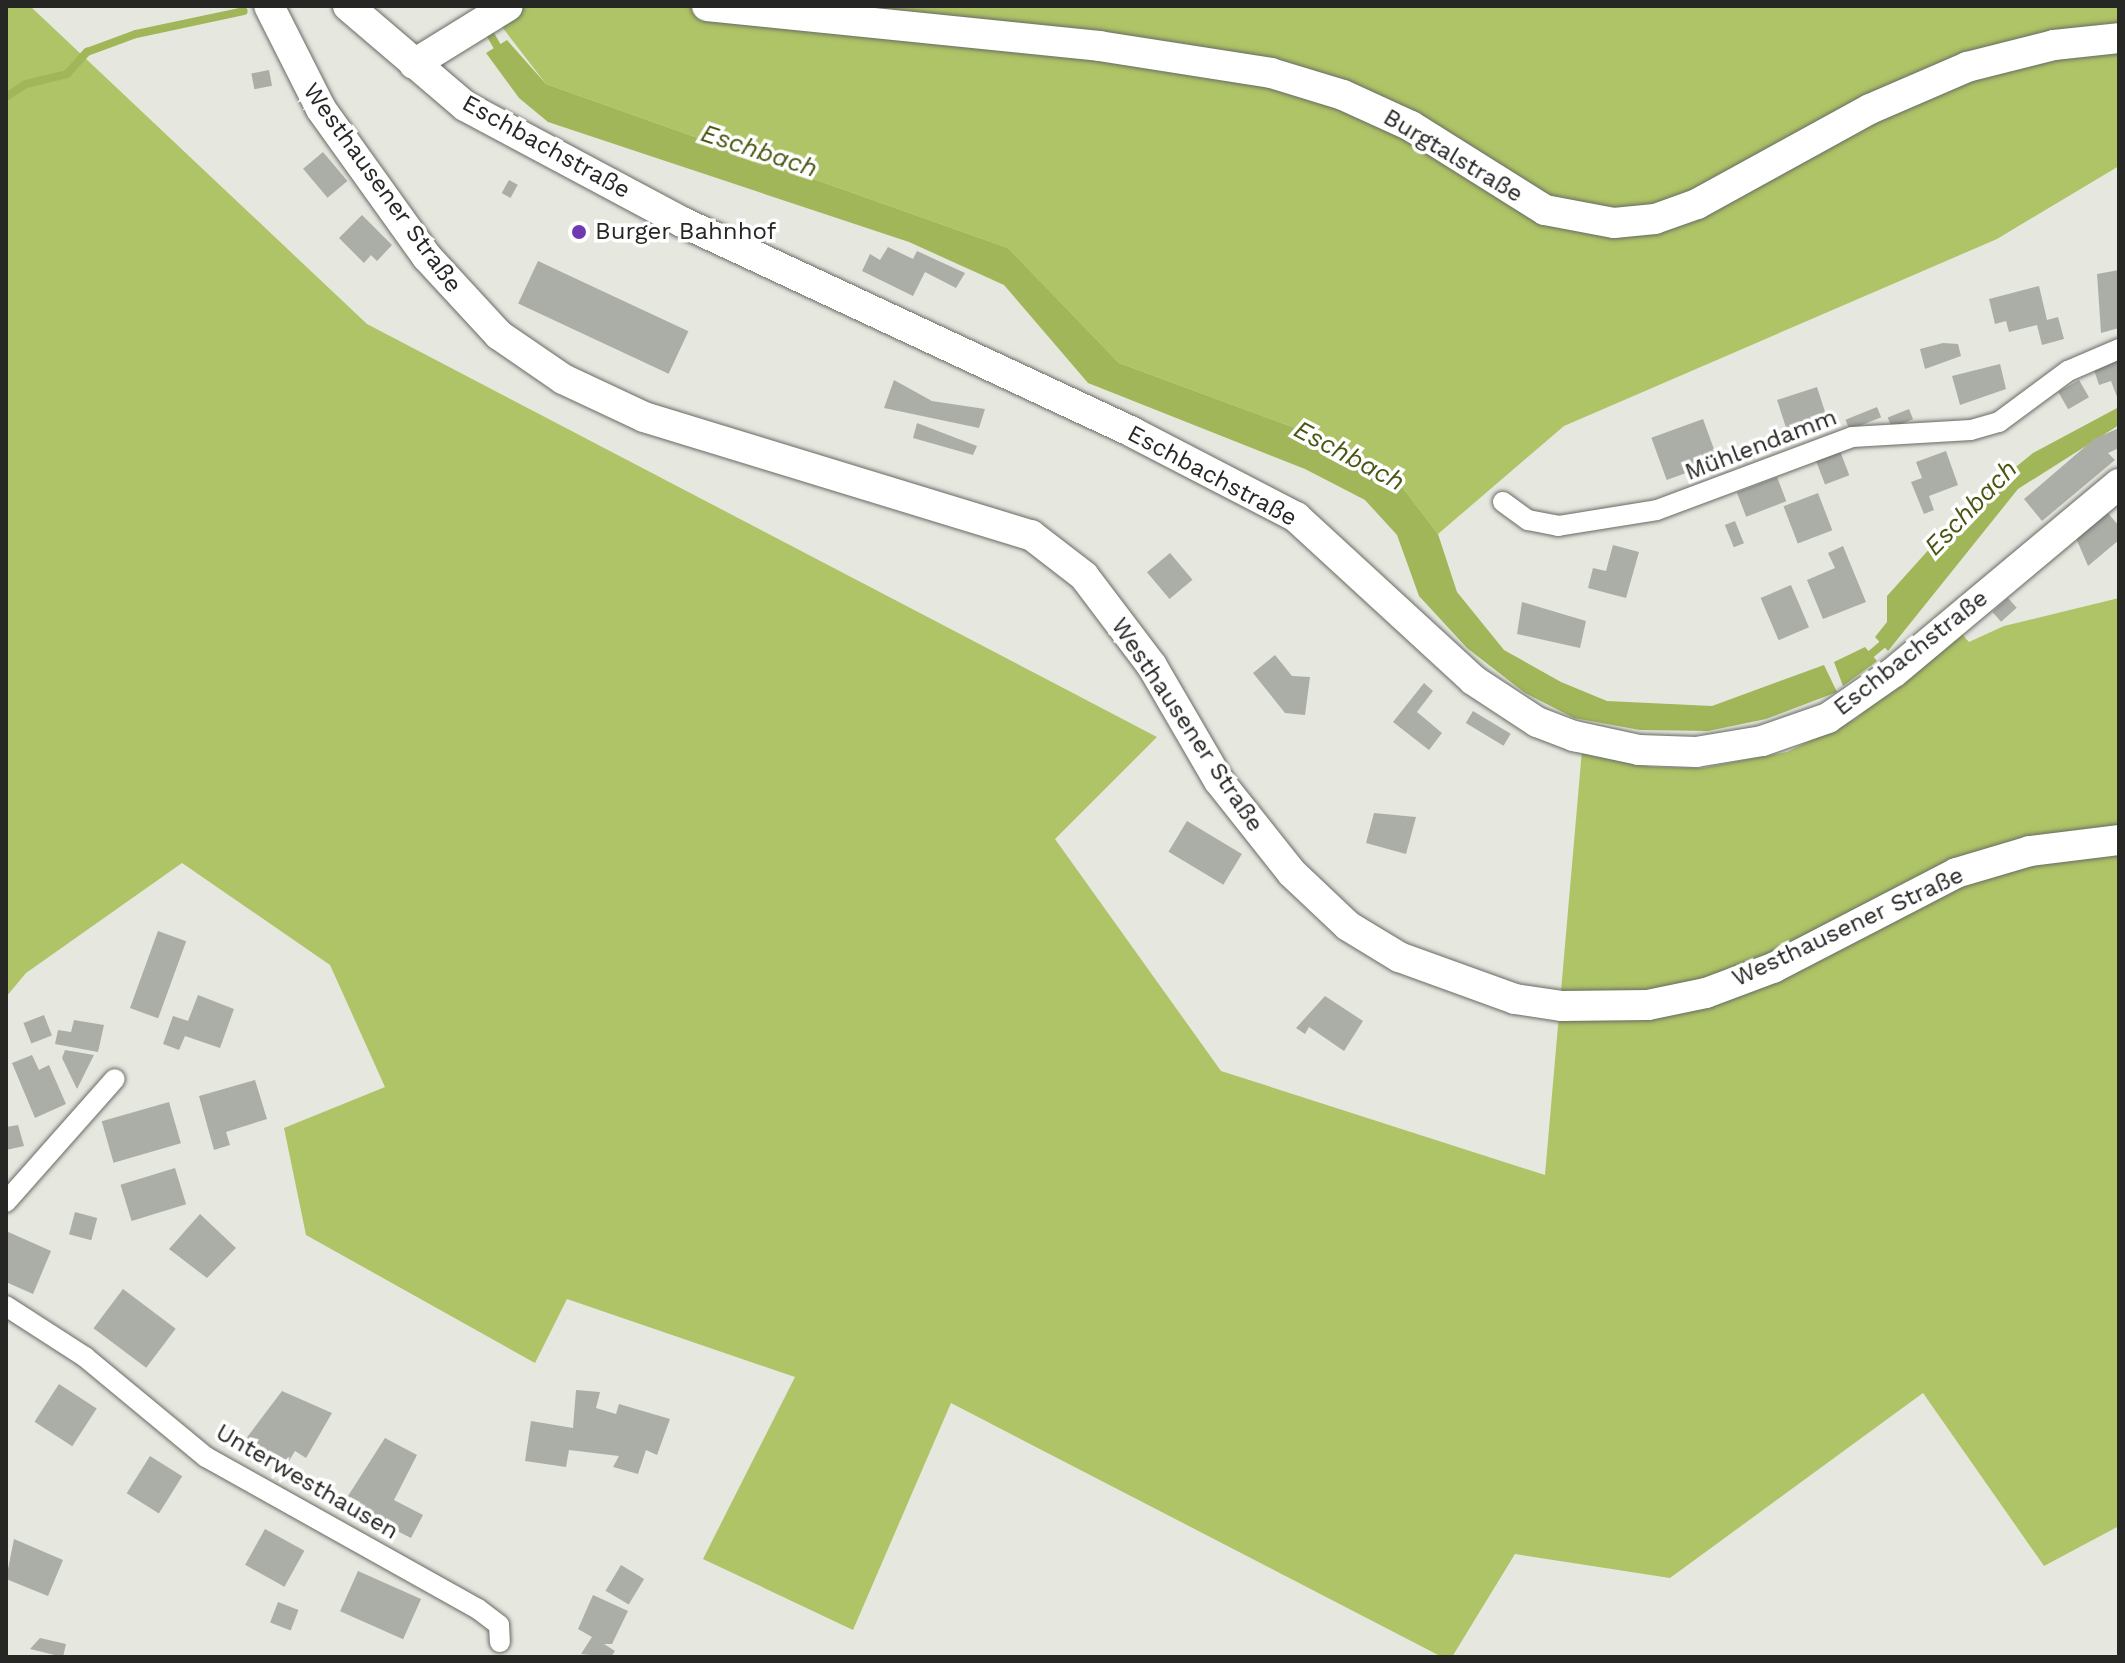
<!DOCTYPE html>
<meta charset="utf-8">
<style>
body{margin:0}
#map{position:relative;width:2125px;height:1663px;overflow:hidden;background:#e6e8e0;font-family:"Work Sans",sans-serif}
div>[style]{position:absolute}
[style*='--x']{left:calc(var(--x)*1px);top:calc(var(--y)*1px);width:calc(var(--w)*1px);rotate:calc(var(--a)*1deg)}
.forest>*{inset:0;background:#aec466}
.water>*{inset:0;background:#a1b659}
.stream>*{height:8px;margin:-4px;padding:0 4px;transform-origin:4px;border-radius:4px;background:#a1b659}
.building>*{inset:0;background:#abaea6;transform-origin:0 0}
.roads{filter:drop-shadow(0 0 2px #686a63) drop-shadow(0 0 2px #686a63)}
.minor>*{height:20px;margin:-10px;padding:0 10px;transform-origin:10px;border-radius:10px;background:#fff}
.secondary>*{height:30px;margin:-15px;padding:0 15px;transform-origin:15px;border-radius:15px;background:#fff}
.dots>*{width:22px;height:22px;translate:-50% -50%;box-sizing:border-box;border:4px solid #fff;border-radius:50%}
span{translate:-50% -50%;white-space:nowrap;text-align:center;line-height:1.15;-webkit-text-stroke:7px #fff;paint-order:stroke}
.street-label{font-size:24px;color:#262724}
.poi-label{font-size:24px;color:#262724}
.left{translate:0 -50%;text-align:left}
.water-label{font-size:26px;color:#495713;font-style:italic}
.frame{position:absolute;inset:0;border:8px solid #262724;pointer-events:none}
</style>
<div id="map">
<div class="forest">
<i style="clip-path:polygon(6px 6px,30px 6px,367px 324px,1157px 737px,1055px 839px,1221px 1071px,1545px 1175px,1582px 750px,1652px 767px,1702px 768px,1787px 752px,1855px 719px,1961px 633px,1969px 642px,2004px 626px,2119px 598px,2119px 1526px,2044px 1566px,1923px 1393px,1670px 1578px,1515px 1554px,1452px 1657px,1442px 1657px,951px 1403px,853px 1630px,703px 1559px,795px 1377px,567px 1299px,535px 1363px,306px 1235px,284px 1128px,385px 1087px,330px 965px,182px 863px,26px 973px,6px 997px)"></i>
<i style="clip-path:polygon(511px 6px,2119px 6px,2119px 166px,1997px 239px,1564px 426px,1438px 534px,1399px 483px,1333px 442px,1119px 363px,1008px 248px,546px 84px,492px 14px)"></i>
</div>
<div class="water">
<i style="clip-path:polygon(507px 40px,546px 84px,1008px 248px,1119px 363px,1333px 442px,1399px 483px,1438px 534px,1457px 592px,1504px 650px,1561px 682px,1607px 701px,1712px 706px,1824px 665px,1837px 692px,1766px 719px,1708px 731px,1640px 730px,1574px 718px,1525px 693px,1467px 648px,1419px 596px,1397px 535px,1365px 500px,1305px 469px,1088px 383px,1004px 285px,909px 242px,548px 122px,519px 98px,486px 53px)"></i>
<i style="clip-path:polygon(2119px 407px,2119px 425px,2018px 489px,1888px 651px,1875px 637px,1887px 622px,1887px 596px,1968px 506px,2033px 453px)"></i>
<i style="clip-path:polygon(1865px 647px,1877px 661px,1843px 686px,1834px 662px)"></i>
</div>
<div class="stream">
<i style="--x:486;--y:27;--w:30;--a:60"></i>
<i style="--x:6;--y:97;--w:24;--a:-33"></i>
<i style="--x:26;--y:84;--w:42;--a:-13.7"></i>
<i style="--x:67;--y:74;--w:30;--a:-48"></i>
<i style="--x:87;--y:52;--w:52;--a:-20.2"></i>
<i style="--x:136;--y:34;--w:110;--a:-12"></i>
<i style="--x:1864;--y:660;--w:34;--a:-40"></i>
</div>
<div class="building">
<i style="left:269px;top:70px;width:16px;height:18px;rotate:79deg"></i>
<i style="left:323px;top:152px;width:38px;height:26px;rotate:50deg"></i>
<i style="left:509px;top:180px;width:10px;height:15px;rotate:29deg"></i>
<i style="clip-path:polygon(362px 215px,392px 245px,377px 261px,371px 255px,364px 263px,339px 238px)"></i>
<i style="clip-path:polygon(888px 247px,913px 259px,917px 251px,965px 273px,956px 288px,925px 272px,913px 296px,862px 271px,870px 254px,880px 260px)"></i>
<i style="left:538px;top:261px;width:166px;height:47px;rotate:25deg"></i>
<i style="clip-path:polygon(2119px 270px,2119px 328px,2101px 333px,2097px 274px)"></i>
<i style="clip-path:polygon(2039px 286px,2047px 320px,2058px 317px,2064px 339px,2042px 345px,2037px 325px,2009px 332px,2006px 321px,1995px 324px,1989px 299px)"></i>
<i style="clip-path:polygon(1943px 343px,1958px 344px,1961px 356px,1925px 369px,1920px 349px)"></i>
<i style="clip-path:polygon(2119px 358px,2119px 396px,2117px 397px,2111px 381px,2099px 385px,2093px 367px)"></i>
<i style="clip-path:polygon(2000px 364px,2006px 389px,1960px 405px,1952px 376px)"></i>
<i style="clip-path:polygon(894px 380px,932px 401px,985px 409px,979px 428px,884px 408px)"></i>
<i style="left:2079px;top:380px;width:20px;height:24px;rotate:60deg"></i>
<i style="left:1817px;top:387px;width:36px;height:42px;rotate:72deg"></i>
<i style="left:1877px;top:407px;width:11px;height:34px;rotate:68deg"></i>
<i style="left:1909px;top:409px;width:11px;height:23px;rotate:68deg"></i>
<i style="left:1703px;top:419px;width:45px;height:55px;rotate:70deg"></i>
<i style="clip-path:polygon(917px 423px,977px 446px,973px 455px,913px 438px)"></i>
<i style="clip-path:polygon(2119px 428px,2119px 448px,2108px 453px,2115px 460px,2042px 521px,2024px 499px,2094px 439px)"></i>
<i style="left:1840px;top:451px;width:26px;height:26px;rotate:69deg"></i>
<i style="clip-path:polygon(1946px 451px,1958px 485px,1929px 496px,1934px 510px,1924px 514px,1911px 482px,1922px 478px,1916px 462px)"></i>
<i style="left:1777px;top:477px;width:26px;height:43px;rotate:69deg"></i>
<i style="left:1818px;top:493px;width:40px;height:37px;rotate:69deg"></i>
<i style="clip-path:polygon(2107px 512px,2119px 526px,2119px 540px,2088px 566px,2076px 538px)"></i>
<i style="left:1735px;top:521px;width:24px;height:11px;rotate:68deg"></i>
<i style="clip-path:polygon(1613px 545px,1639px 552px,1626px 598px,1588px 588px,1593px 568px,1606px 571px)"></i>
<i style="clip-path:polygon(1843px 546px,1866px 602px,1823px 619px,1807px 580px,1835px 568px,1828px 553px)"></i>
<i style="left:1170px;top:553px;width:35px;height:30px;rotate:50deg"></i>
<i style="left:1791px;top:585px;width:46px;height:33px;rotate:67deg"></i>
<i style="left:2008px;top:598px;width:13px;height:21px;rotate:48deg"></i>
<i style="clip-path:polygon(1522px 602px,1586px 621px,1580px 648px,1517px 634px)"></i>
<i style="clip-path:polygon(1275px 655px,1292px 676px,1310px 677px,1305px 715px,1285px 713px,1253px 673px)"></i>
<i style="clip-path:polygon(1424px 683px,1433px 691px,1417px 712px,1442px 733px,1429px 750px,1393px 722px)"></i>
<i style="left:1473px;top:711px;width:44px;height:14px;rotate:31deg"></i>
<i style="clip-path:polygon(1374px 813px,1416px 817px,1406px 854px,1366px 843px)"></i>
<i style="left:1187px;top:821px;width:64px;height:36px;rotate:31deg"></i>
<i style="left:158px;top:931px;width:30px;height:82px;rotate:20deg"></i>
<i style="clip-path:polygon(198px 995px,234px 1009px,220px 1048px,185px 1036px,179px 1050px,163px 1044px,173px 1016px,188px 1021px)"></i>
<i style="clip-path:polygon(1325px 996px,1363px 1021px,1344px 1051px,1309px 1027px,1305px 1034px,1296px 1028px)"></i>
<i style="left:44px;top:1015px;width:22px;height:22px;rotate:69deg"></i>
<i style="clip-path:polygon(74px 1020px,104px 1025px,98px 1052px,55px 1044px,58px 1030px,71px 1032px)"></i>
<i style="clip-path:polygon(65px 1050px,94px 1055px,77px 1089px,62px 1058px)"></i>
<i style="clip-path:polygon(32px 1055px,39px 1070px,49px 1065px,66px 1104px,35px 1118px,12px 1063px)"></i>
<i style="clip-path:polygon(255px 1080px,267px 1119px,226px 1132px,230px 1145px,214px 1150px,199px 1096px)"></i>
<i style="left:169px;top:1102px;width:43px;height:70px;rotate:74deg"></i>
<i style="clip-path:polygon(18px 1125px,24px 1146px,6px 1150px,6px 1127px)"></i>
<i style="left:175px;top:1168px;width:38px;height:57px;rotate:73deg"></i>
<i style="left:75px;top:1212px;width:23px;height:23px;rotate:15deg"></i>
<i style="clip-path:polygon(200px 1214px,236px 1248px,207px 1278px,169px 1249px)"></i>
<i style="clip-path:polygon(6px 1231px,51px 1251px,33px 1294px,6px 1282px)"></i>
<i style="left:123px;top:1289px;width:66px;height:49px;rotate:37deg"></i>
<i style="left:59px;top:1384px;width:45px;height:45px;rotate:33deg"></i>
<i style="clip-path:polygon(576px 1390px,600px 1392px,596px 1408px,616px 1414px,619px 1404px,670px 1419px,657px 1455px,646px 1450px,638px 1474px,613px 1467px,619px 1456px,569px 1450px,566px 1467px,525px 1461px,531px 1421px,573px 1428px)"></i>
<i style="clip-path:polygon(282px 1391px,332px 1413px,306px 1458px,295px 1451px,289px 1461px,245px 1440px)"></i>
<i style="clip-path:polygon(385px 1438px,417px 1455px,394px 1500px,423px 1515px,411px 1538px,356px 1510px,360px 1502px,348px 1496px)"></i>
<i style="left:150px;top:1456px;width:38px;height:44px;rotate:32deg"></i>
<i style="left:265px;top:1529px;width:45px;height:41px;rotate:29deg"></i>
<i style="clip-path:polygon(14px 1539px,63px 1560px,48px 1596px,6px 1579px)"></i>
<i style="left:621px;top:1565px;width:27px;height:30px;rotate:31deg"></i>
<i style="left:358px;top:1571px;width:69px;height:44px;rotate:24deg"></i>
<i style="clip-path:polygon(593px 1595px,628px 1611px,612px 1644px,604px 1644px,615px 1651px,611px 1657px,581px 1654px,592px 1637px,578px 1629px)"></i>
<i style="left:278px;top:1602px;width:22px;height:22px;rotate:21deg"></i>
<i style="clip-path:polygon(40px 1638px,66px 1644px,63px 1657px,30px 1649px)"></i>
</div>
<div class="roads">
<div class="minor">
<i style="--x:1503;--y:502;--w:31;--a:36"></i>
<i style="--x:1528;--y:520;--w:31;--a:11"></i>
<i style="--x:1558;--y:526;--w:100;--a:-9.2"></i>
<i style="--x:1657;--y:510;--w:208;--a:-20.5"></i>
<i style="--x:1852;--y:437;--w:119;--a:-3.4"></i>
<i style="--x:1971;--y:430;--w:29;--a:-16"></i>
<i style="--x:1999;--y:422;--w:86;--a:-36.5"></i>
<i style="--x:2068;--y:371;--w:56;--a:-23.3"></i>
<i style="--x:6;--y:1202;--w:164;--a:-48.5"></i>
<i style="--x:6;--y:1306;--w:94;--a:32.8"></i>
<i style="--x:85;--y:1357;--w:157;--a:39.6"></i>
<i style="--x:206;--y:1457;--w:312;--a:29.2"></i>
<i style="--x:478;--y:1609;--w:26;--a:37"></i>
<i style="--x:499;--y:1625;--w:17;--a:87"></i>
</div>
<div class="secondary">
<i style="--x:269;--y:6;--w:115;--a:63.2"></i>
<i style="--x:321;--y:109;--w:182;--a:54.4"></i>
<i style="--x:427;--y:257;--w:106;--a:47.3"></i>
<i style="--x:499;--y:335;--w:78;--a:34.5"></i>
<i style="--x:563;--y:379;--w:89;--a:25.1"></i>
<i style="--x:644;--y:417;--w:405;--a:17"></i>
<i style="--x:1031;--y:535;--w:67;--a:37.7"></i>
<i style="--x:1084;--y:576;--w:113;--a:52.9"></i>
<i style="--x:1152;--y:666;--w:133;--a:59.8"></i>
<i style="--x:1219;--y:781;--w:117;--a:51.6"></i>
<i style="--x:1292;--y:873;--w:77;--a:43.4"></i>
<i style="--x:1348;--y:926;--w:60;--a:31.3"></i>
<i style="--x:1399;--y:957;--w:123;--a:19.9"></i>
<i style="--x:1515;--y:999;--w:48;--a:8.5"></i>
<i style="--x:1562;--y:1006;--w:86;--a:-0.7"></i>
<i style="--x:1648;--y:1005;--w:59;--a:-11.7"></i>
<i style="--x:1706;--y:993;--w:72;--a:-20.5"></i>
<i style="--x:1773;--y:968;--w:206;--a:-27.4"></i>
<i style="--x:1956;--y:873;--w:77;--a:-16.6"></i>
<i style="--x:2030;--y:851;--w:90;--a:-7"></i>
<i style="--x:348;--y:6;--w:154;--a:40.5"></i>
<i style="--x:465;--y:106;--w:246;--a:28.1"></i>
<i style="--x:682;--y:222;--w:497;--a:25"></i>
<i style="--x:1132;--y:432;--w:185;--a:27.4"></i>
<i style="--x:1296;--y:517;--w:241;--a:42.6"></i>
<i style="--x:1473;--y:680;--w:77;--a:33.3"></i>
<i style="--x:1537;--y:722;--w:40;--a:21"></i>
<i style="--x:1574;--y:736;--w:66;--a:12.2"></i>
<i style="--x:1639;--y:750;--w:57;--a:2"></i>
<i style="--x:1696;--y:752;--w:67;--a:-9.5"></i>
<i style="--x:1762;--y:741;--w:70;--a:-19.2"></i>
<i style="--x:1828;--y:718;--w:80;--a:-34.9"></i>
<i style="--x:1894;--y:672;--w:293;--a:-39.9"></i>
<i style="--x:707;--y:6;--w:394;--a:5.8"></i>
<i style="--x:1099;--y:46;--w:174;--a:8.9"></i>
<i style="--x:1271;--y:73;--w:75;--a:17"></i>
<i style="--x:1343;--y:95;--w:75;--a:24.5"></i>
<i style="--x:1411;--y:126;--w:158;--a:32.1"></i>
<i style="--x:1545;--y:210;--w:70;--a:10.7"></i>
<i style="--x:1614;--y:223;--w:41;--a:-5.6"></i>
<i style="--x:1655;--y:219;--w:45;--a:-19.7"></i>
<i style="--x:1697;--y:204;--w:197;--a:-28.8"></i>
<i style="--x:1870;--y:109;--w:106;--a:-23.4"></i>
<i style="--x:1967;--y:67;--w:90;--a:-14.2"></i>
<i style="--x:2054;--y:45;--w:65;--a:-6.1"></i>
<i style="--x:414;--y:64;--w:110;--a:-31.7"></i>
</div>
</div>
<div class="dots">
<i style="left:579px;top:232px;background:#6f3ab1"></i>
</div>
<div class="street-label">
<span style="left:546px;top:147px;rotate:29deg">Eschbachstraße</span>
<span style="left:1453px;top:156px;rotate:31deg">Burgtalstraße</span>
<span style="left:382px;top:188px;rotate:54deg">Westhausener Straße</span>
<span style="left:1761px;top:445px;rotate:-21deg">Mühlendamm</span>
<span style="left:1212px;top:476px;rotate:28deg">Eschbachstraße</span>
<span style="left:1911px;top:653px;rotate:-38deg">Eschbachstraße</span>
<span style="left:1187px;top:725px;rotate:56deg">Westhausener Straße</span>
<span style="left:1848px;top:927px;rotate:-25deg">Westhausener Straße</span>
<span style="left:307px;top:1482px;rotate:30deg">Unterwesthausen</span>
</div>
<div class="poi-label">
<span class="left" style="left:595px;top:232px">Burger Bahnhof</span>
</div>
<div class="water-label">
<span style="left:759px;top:151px;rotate:18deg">Eschbach</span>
<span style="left:1349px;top:456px;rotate:28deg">Eschbach</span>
<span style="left:1971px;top:508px;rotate:-46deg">Eschbach</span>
</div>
<div class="frame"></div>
</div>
